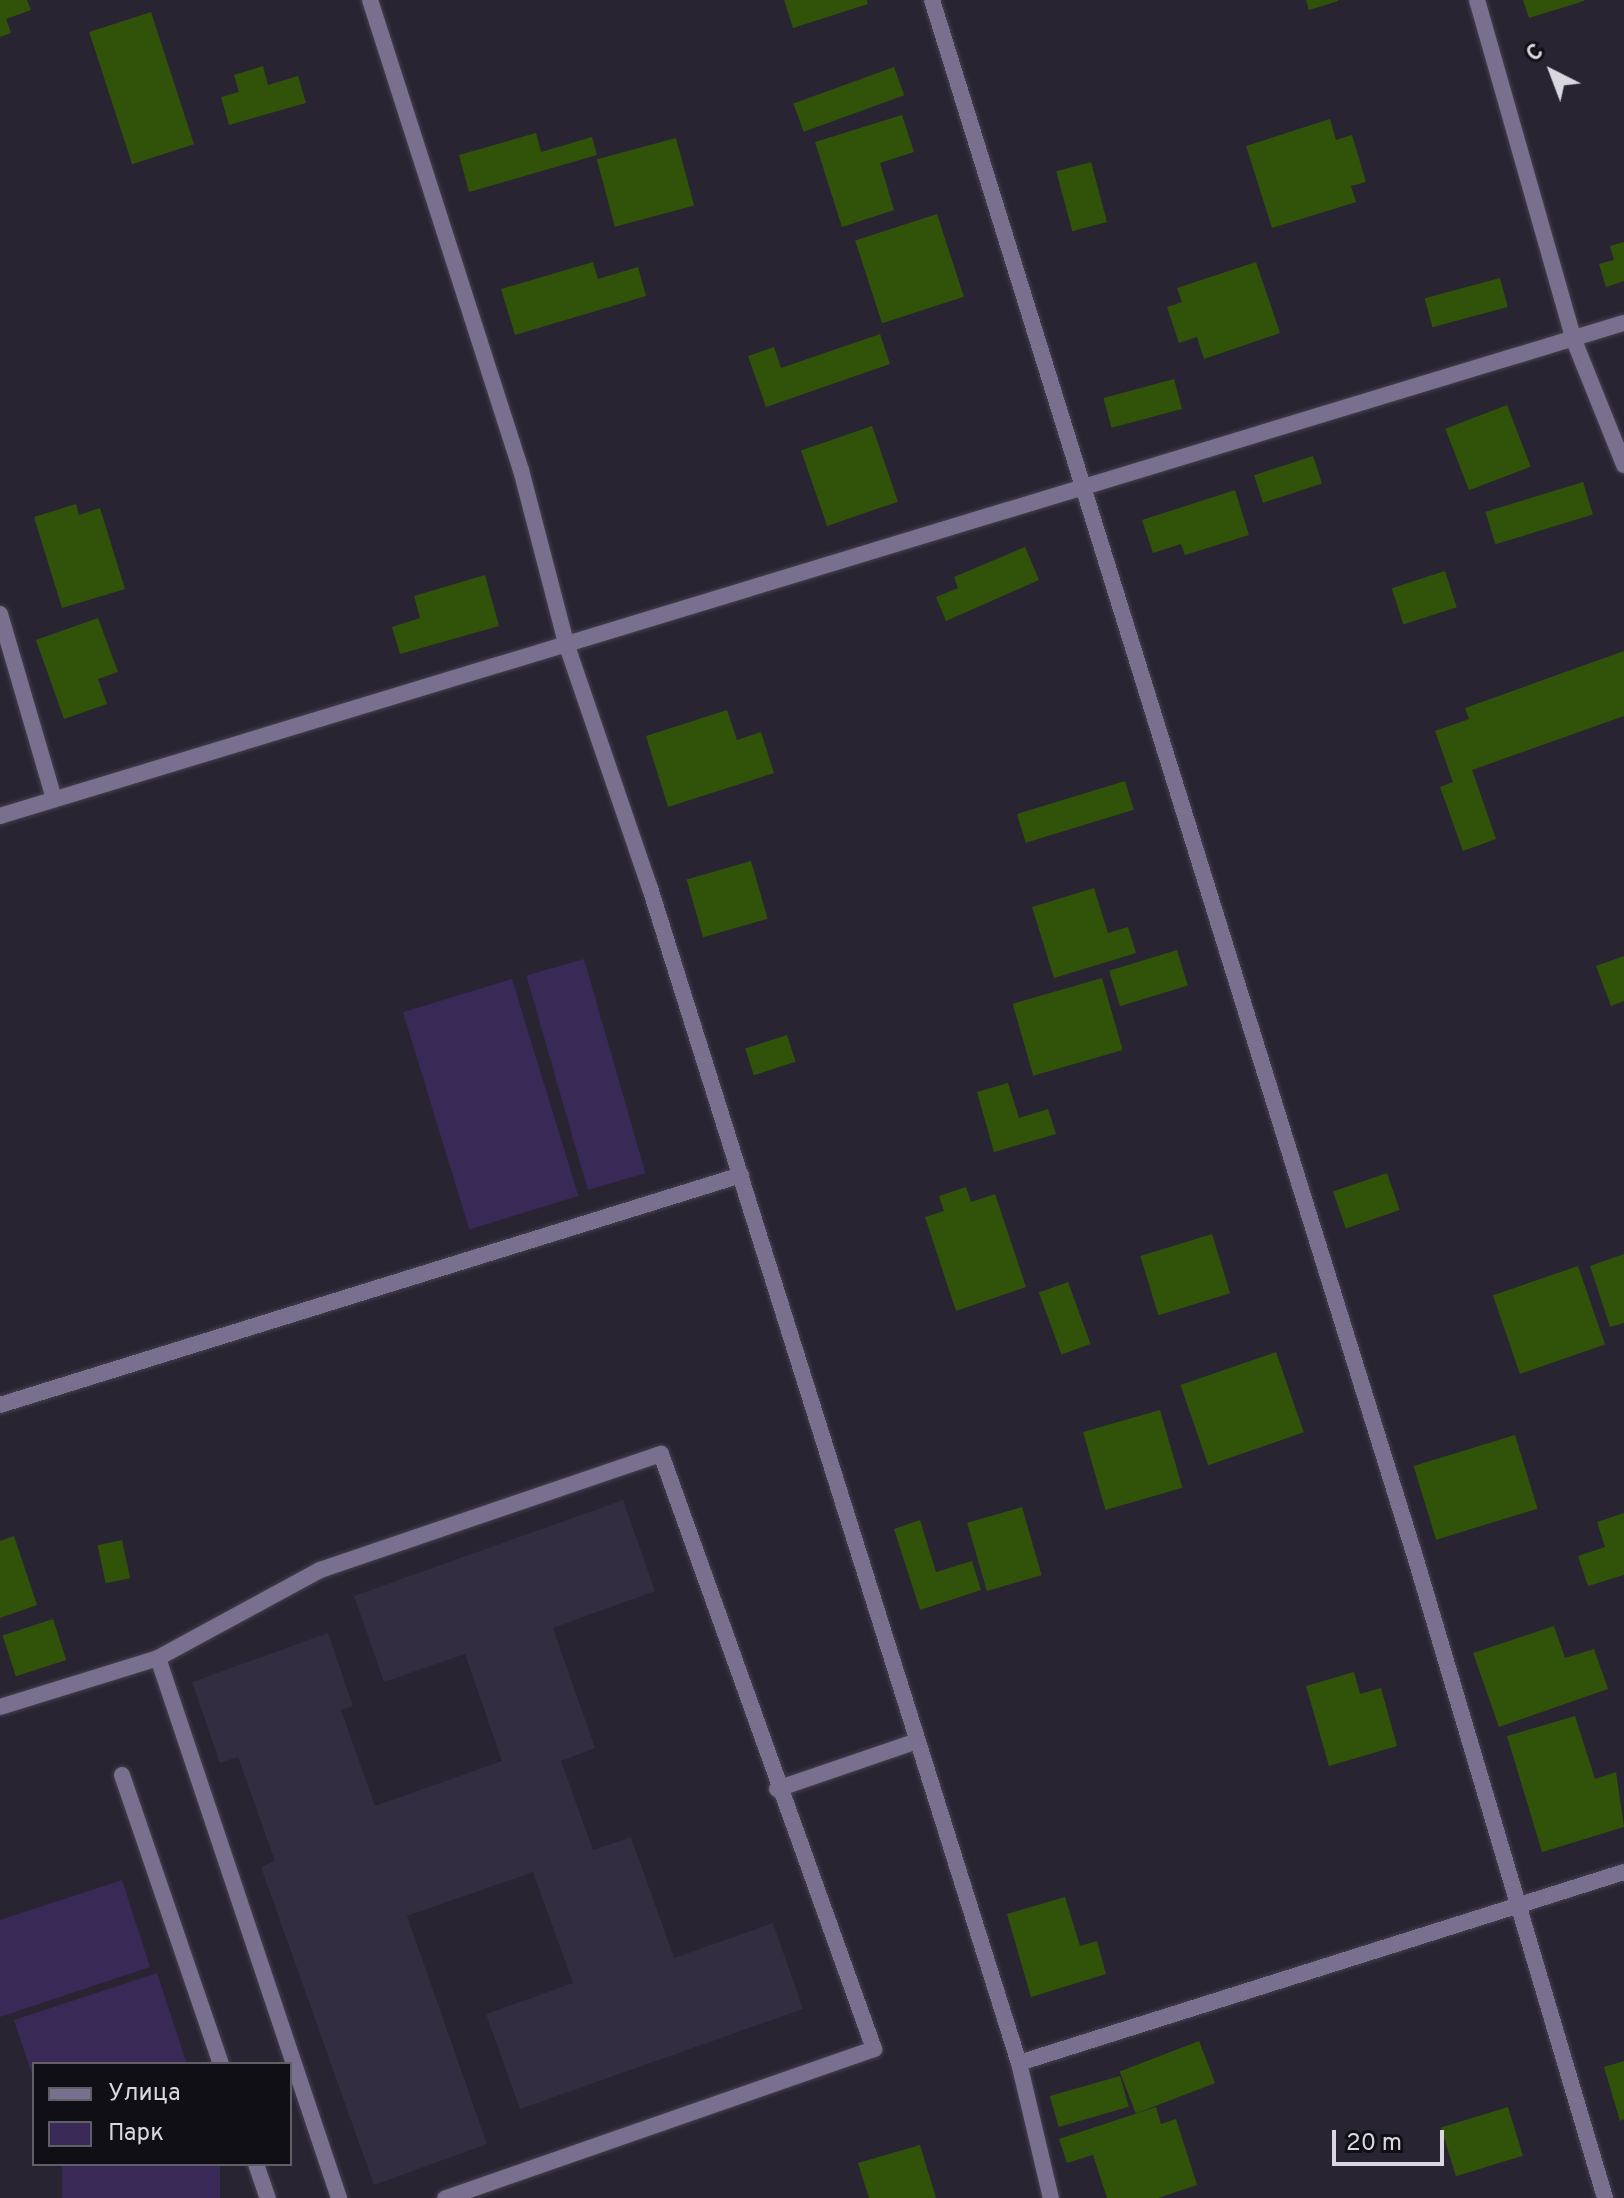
<!DOCTYPE html>
<meta charset="utf-8">
<style>
body{margin:0}
#map{position:relative;width:1624px;height:2198px;overflow:hidden;background:#282432;font-family:Overpass,sans-serif}
div>[style]{position:absolute}
[style*='--x']{left:calc(var(--x)*1px);top:calc(var(--y)*1px);width:calc(var(--w)*1px);rotate:calc(var(--a)*1deg)}
.built>*{inset:0;background:#322d40}
.green>*{inset:0;background:#382957;transform-origin:0 0}
.building>*{inset:0;background:#315309;transform-origin:0 0}
.roads{filter:drop-shadow(0 0 2px #44414e) drop-shadow(0 0 2px #44414e)}
.service>*{height:16px;margin:-8px;padding:0 8px;transform-origin:8px;border-radius:8px;background:#78708e}
.minor>*{height:16px;margin:-8px;padding:0 8px;transform-origin:8px;border-radius:8px;background:#78708e}
span{translate:-50% -50%;white-space:nowrap;text-align:center;line-height:1.15;-webkit-text-stroke:6px #100f15;paint-order:stroke}
.legend{position:absolute;left:32px;top:2062px;width:260px;height:104px;box-sizing:border-box;background:#100f15;border:2px solid #605f66;margin:0;padding:10px 14px;list-style:none;font-size:24px;color:#d9d7e0}
.legend li{display:flex;align-items:center;gap:16px;height:40px}
.legend b{width:40px;border:2px solid #605f66}
.north{position:absolute;left:1512px;top:32px;width:80px;height:80px;-webkit-text-stroke:6px #100f15;paint-order:stroke;rotate:318deg;font-size:22px;font-weight:700;line-height:32px;text-align:center;color:#d9d7e0}
.north::after{content:'';display:block;margin:auto;width:28px;height:36px;background:#d9d7e0;clip-path:polygon(50% 0,100% 100%,50% 72%,0 100%)}
.scale{position:absolute;left:1332px;top:2130px;width:112px;height:36px;box-sizing:border-box;border:4px solid #d9d7e0;border-top:0;padding-left:10px;font-size:24px;line-height:28px;white-space:nowrap;color:#d9d7e0;-webkit-text-stroke:6px #100f15;paint-order:stroke}
</style>
<div id="map">
<div class="built">
<i style="clip-path:polygon(623px 1500px,655px 1591px,553px 1628px,595px 1748px,561px 1761px,593px 1850px,631px 1837px,674px 1958px,773px 1923px,803px 2009px,520px 2109px,486px 2014px,573px 1983px,533px 1872px,407px 1916px,487px 2144px,374px 2185px,261px 1867px,275px 1861px,238px 1757px,220px 1763px,192px 1682px,328px 1633px,353px 1706px,341px 1710px,375px 1806px,502px 1761px,465px 1654px,384px 1682px,354px 1596px)"></i>
</div>
<div class="green">
<i style="left:584px;top:959px;width:223px;height:60px;rotate:74deg"></i>
<i style="left:512px;top:979px;width:227px;height:114px;rotate:73deg"></i>
<i style="clip-path:polygon(122px 1880px,150px 1967px,0 2017px,0 1920px)"></i>
<i style="clip-path:polygon(157px 1973px,187px 2064px,34px 2064px,34px 2080px,14px 2020px)"></i>
<i style="left:62px;top:2164px;width:158px;height:36px"></i>
</div>
<div class="building">
<i style="clip-path:polygon(0 0,27px 0,31px 10px,6px 19px,11px 33px,0 37px)"></i>
<i style="clip-path:polygon(784px 0,867px 0,868px 4px,793px 28px)"></i>
<i style="clip-path:polygon(1306px 0,1338px 0,1338px 1px,1309px 10px)"></i>
<i style="clip-path:polygon(1523px 0,1584px 0,1584px 1px,1529px 18px)"></i>
<i style="left:151px;top:12px;width:139px;height:65px;rotate:72deg"></i>
<i style="clip-path:polygon(263px 66px,268px 85px,298px 76px,306px 103px,229px 125px,221px 97px,239px 92px,234px 75px)"></i>
<i style="left:894px;top:67px;width:30px;height:107px;rotate:70deg"></i>
<i style="clip-path:polygon(902px 115px,914px 152px,880px 163px,894px 210px,842px 227px,815px 142px)"></i>
<i style="clip-path:polygon(1330px 119px,1336px 140px,1352px 135px,1366px 182px,1351px 186px,1356px 202px,1272px 228px,1246px 146px)"></i>
<i style="clip-path:polygon(536px 133px,541px 152px,592px 137px,597px 155px,469px 192px,459px 155px)"></i>
<i style="left:676px;top:138px;width:70px;height:82px;rotate:75deg"></i>
<i style="left:1091px;top:162px;width:62px;height:36px;rotate:75deg"></i>
<i style="left:937px;top:214px;width:87px;height:86px;rotate:72deg"></i>
<i style="clip-path:polygon(1624px 242px,1624px 281px,1606px 287px,1599px 264px,1614px 260px,1610px 246px)"></i>
<i style="clip-path:polygon(593px 262px,598px 279px,638px 267px,646px 296px,515px 335px,501px 289px)"></i>
<i style="clip-path:polygon(1256px 262px,1280px 333px,1204px 359px,1197px 337px,1179px 343px,1167px 307px,1182px 302px,1177px 288px)"></i>
<i style="left:1500px;top:278px;width:30px;height:78px;rotate:75deg"></i>
<i style="clip-path:polygon(880px 334px,890px 364px,766px 407px,748px 356px,774px 347px,781px 368px)"></i>
<i style="left:1174px;top:379px;width:31px;height:73px;rotate:75deg"></i>
<i style="left:1507px;top:405px;width:66px;height:66px;rotate:69deg"></i>
<i style="left:872px;top:426px;width:80px;height:75px;rotate:71deg"></i>
<i style="left:1313px;top:456px;width:29px;height:62px;rotate:72deg"></i>
<i style="left:1583px;top:482px;width:34px;height:102px;rotate:73deg"></i>
<i style="clip-path:polygon(1235px 490px,1249px 535px,1185px 555px,1181px 544px,1153px 553px,1142px 520px)"></i>
<i style="clip-path:polygon(76px 504px,79px 515px,100px 508px,125px 589px,62px 608px,34px 517px)"></i>
<i style="clip-path:polygon(1025px 547px,1039px 580px,946px 621px,936px 597px,958px 588px,954px 577px)"></i>
<i style="left:1445px;top:571px;width:38px;height:56px;rotate:72deg"></i>
<i style="clip-path:polygon(485px 575px,499px 626px,400px 654px,392px 627px,420px 618px,414px 596px)"></i>
<i style="clip-path:polygon(98px 618px,118px 672px,98px 679px,107px 704px,64px 719px,36px 640px)"></i>
<i style="clip-path:polygon(1624px 651px,1624px 716px,1472px 770px,1496px 839px,1463px 851px,1440px 787px,1453px 782px,1435px 731px,1469px 719px,1465px 708px)"></i>
<i style="clip-path:polygon(727px 710px,737px 740px,761px 732px,774px 773px,668px 807px,646px 736px)"></i>
<i style="left:1125px;top:781px;width:30px;height:113px;rotate:73deg"></i>
<i style="left:751px;top:861px;width:60px;height:67px;rotate:74deg"></i>
<i style="clip-path:polygon(1094px 888px,1108px 933px,1128px 927px,1136px 953px,1054px 978px,1032px 907px)"></i>
<i style="left:1177px;top:950px;width:37px;height:71px;rotate:73deg"></i>
<i style="clip-path:polygon(1624px 956px,1624px 1001px,1611px 1006px,1596px 966px)"></i>
<i style="left:1102px;top:978px;width:75px;height:93px;rotate:74deg"></i>
<i style="left:787px;top:1035px;width:28px;height:44px;rotate:72deg"></i>
<i style="clip-path:polygon(1008px 1083px,1019px 1118px,1048px 1109px,1056px 1134px,994px 1152px,977px 1092px)"></i>
<i style="left:1387px;top:1173px;width:39px;height:57px;rotate:71deg"></i>
<i style="clip-path:polygon(966px 1187px,971px 1202px,995px 1194px,1026px 1287px,956px 1311px,925px 1217px,944px 1211px,939px 1196px)"></i>
<i style="left:1212px;top:1234px;width:62px;height:75px;rotate:73deg"></i>
<i style="clip-path:polygon(1624px 1254px,1624px 1323px,1610px 1327px,1590px 1266px)"></i>
<i style="left:1578px;top:1266px;width:83px;height:90px;rotate:71deg"></i>
<i style="left:1068px;top:1282px;width:66px;height:31px;rotate:70deg"></i>
<i style="left:1276px;top:1352px;width:85px;height:101px;rotate:71deg"></i>
<i style="left:1160px;top:1410px;width:81px;height:80px;rotate:74deg"></i>
<i style="left:1515px;top:1435px;width:77px;height:106px;rotate:73deg"></i>
<i style="left:1022px;top:1507px;width:71px;height:57px;rotate:74deg"></i>
<i style="clip-path:polygon(1624px 1513px,1624px 1575px,1588px 1586px,1578px 1556px,1605px 1547px,1597px 1522px)"></i>
<i style="clip-path:polygon(920px 1520px,936px 1572px,972px 1561px,981px 1590px,920px 1610px,894px 1529px)"></i>
<i style="clip-path:polygon(14px 1536px,37px 1605px,0 1618px,0 1541px)"></i>
<i style="left:122px;top:1540px;width:39px;height:25px;rotate:78deg"></i>
<i style="left:53px;top:1619px;width:43px;height:53px;rotate:72deg"></i>
<i style="clip-path:polygon(1554px 1626px,1565px 1658px,1594px 1649px,1608px 1689px,1499px 1727px,1473px 1653px)"></i>
<i style="clip-path:polygon(1354px 1672px,1360px 1694px,1381px 1688px,1397px 1746px,1329px 1766px,1306px 1686px)"></i>
<i style="clip-path:polygon(1575px 1716px,1595px 1779px,1616px 1772px,1624px 1827px,1542px 1852px,1507px 1736px)"></i>
<i style="clip-path:polygon(1065px 1897px,1080px 1946px,1097px 1941px,1106px 1974px,1031px 1997px,1007px 1914px)"></i>
<i style="left:1199px;top:2041px;width:45px;height:85px;rotate:69deg"></i>
<i style="clip-path:polygon(1624px 2061px,1624px 2119px,1620px 2121px,1604px 2067px)"></i>
<i style="left:1120px;top:2076px;width:32px;height:73px;rotate:74deg"></i>
<i style="clip-path:polygon(1156px 2107px,1161px 2124px,1176px 2119px,1197px 2185px,1158px 2198px,1107px 2198px,1093px 2155px,1067px 2163px,1059px 2139px)"></i>
<i style="left:1508px;top:2107px;width:51px;height:70px;rotate:73deg"></i>
<i style="clip-path:polygon(920px 2145px,936px 2198px,869px 2198px,858px 2163px)"></i>
</div>
<div class="roads">
<div class="service">
<i style="--x:158;--y:1658;--w:570;--a:71.47"></i>
<i style="--x:0;--y:1707;--w:165;--a:-17.2"></i>
<i style="--x:158;--y:1658;--w:184;--a:-28.5"></i>
<i style="--x:320;--y:1570;--w:360;--a:-18.8"></i>
<i style="--x:661;--y:1454;--w:632;--a:70.3"></i>
<i style="--x:874;--y:2049;--w:454;--a:160.8"></i>
<i style="--x:122;--y:1775;--w:305;--a:71.1"></i>
<i style="--x:777;--y:1789;--w:148;--a:-18.9"></i>
<i style="--x:256;--y:2164;--w:36;--a:71"></i>
</div>
<div class="minor">
<i style="--x:370;--y:0;--w:494;--a:72.2"></i>
<i style="--x:521;--y:470;--w:182;--a:75.4"></i>
<i style="--x:567;--y:646;--w:256;--a:71.1"></i>
<i style="--x:650;--y:888;--w:1232;--a:72.57"></i>
<i style="--x:1019;--y:2063;--w:139;--a:76.7"></i>
<i style="--x:932;--y:0;--w:1626;--a:72.76"></i>
<i style="--x:1414;--y:1553;--w:673;--a:73.5"></i>
<i style="--x:1477;--y:0;--w:351;--a:74.1"></i>
<i style="--x:1573;--y:338;--w:137;--a:68.1"></i>
<i style="--x:0;--y:614;--w:193;--a:73.7"></i>
<i style="--x:0;--y:816;--w:1697;--a:-16.89"></i>
<i style="--x:0;--y:1405;--w:776;--a:-17.24"></i>
<i style="--x:1019;--y:2063;--w:634;--a:-17.52"></i>
</div>
</div>
<ul class="legend">
<li><b style="height:10px;background:#78708e"></b>Улица</li>
<li><b style="height:22px;background:#382957"></b>Парк</li>
</ul>
<div class="north">С</div>
<div class="scale">20 m</div>
</div>
